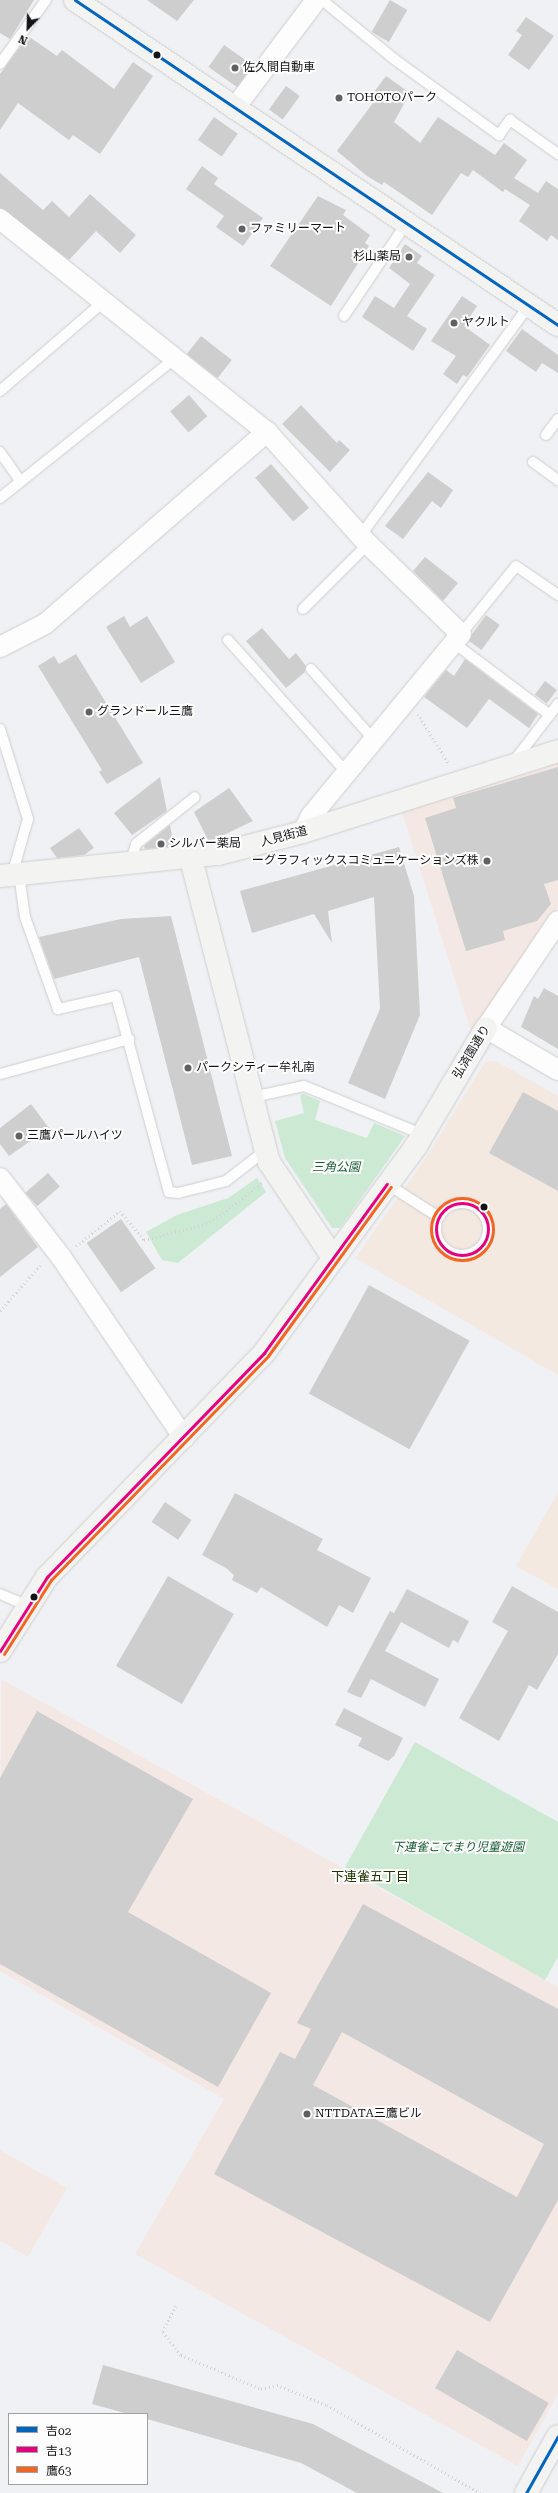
<!DOCTYPE html>
<meta charset="utf-8">
<style>
body{margin:0}
#map{position:relative;width:558px;height:2493px;overflow:hidden;background:#f0f1f4;font-family:"Roboto Serif","Noto Sans JP",serif}
div>[style]{position:absolute}
[style*='--x']{left:calc(var(--x)*1px);top:calc(var(--y)*1px);width:calc(var(--w)*1px);rotate:calc(var(--a)*1deg)}
.commercial>*{inset:0;background:#f4e8e4}
.education>*{inset:0;background:#f3e9e1}
.green>*{inset:0;background:#cbe9d3}
.building>*{inset:0;background:#cececf;transform-origin:0 0}
.path>*{height:2.5px;margin-top:-1.25px;transform-origin:0;background:repeating-linear-gradient(90deg,#d2d2d4 0 1px,transparent 0 4px)}
.roads{filter:drop-shadow(0 0 1px #ceced0) drop-shadow(0 0 1px #ceced0)}
.lane>*{height:10px;margin:-5px;padding:0 5px;transform-origin:5px;border-radius:5px;background:#fdfdfd}
.lane>.ring{margin:-5px;padding:0;box-sizing:content-box;background:none;border:10px solid #fdfdfd;border-radius:50%}
.street>*{height:20px;margin:-10px;padding:0 10px;transform-origin:10px;border-radius:10px;background:#fdfdfd}
.secondary>*{height:22px;margin:-11px;padding:0 11px;transform-origin:11px;border-radius:11px;background:#f3f4f2}
.bus-1>*{height:3px;margin:-1.5px;padding:0 1.5px;transform-origin:1.5px;border-radius:1.5px;background:#0065bd}
.bus-2>*{height:3px;margin:-1.5px;padding:0 1.5px;transform-origin:1.5px;border-radius:1.5px;background:#e5007d}
.bus-2>.ring{margin:-1.5px;padding:0;box-sizing:content-box;background:none;border:3px solid #e5007d;border-radius:50%}
.bus-3>*{height:3px;margin:-1.5px;padding:0 1.5px;transform-origin:1.5px;border-radius:1.5px;background:#f26522}
.bus-3>.ring{margin:-1.5px;padding:0;box-sizing:content-box;background:none;border:3px solid #f26522;border-radius:50%}
.dots>*{width:11px;height:11px;translate:-50% -50%;box-sizing:border-box;border:2px solid #fdfdfe;border-radius:50%}
span{translate:-50% -50%;white-space:nowrap;text-align:center;line-height:1.15;-webkit-text-stroke:4px #fdfdfe;paint-order:stroke}
.poi-label{font-size:12px;color:#141416}
.left{translate:0 -50%;text-align:left}
.right{translate:-100% -50%;text-align:right}
.street-label{font-size:12px;color:#141416}
.park-label{font-size:12px;color:#175c2f;font-style:italic}
.neighbourhood-label{font-size:13px;color:#203500}
.legend{position:absolute;left:8px;top:2413px;width:140px;height:72px;box-sizing:border-box;background:#fdfdfe;border:1px solid #a0a0a1;margin:0;padding:5px 7px;list-style:none;font-size:12px;color:#141416}
.legend li{display:flex;align-items:center;gap:8px;height:20px}
.legend b{width:20px;border:1px solid #a0a0a1}
.north{position:absolute;left:8px;top:8px;width:40px;height:40px;-webkit-text-stroke:3px #fdfdfe;paint-order:stroke;rotate:203deg;font-size:11px;font-weight:700;line-height:16px;text-align:center;color:#141416}
.north::after{content:'';display:block;margin:auto;width:14px;height:18px;background:#141416;clip-path:polygon(50% 0,100% 100%,50% 72%,0 100%)}
</style>
<div id="map">
<div class="commercial">
<i style="clip-path:polygon(558px 760px,558px 907px,472px 1034px,402px 812px)"></i>
<i style="clip-path:polygon(1px 1679px,558px 1987px,558px 2394px,518px 2466px,135px 2254px,224px 2099px,0 1971px)"></i>
<i style="clip-path:polygon(0 2150px,67px 2188px,28px 2257px,0 2241px)"></i>
</div>
<div class="education">
<i style="clip-path:polygon(496px 1061px,558px 1096px,558px 1375px,355px 1258px,423px 1162px,485px 1062px)"></i>
<i style="clip-path:polygon(558px 1492px,558px 1589px,516px 1566px)"></i>
</div>
<div class="green">
<i style="clip-path:polygon(304px 1094px,320px 1101px,315px 1120px,367px 1138px,374px 1123px,405px 1136px,340px 1228px,332px 1228px,285px 1158px,275px 1121px,304px 1113px,300px 1095px)"></i>
<i style="clip-path:polygon(257px 1178px,266px 1192px,178px 1263px,162px 1260px,146px 1232px,177px 1215px,228px 1198px)"></i>
<i style="clip-path:polygon(415px 1742px,558px 1822px,558px 1957px,545px 1980px,345px 1867px)"></i>
</div>
<div class="building">
<i style="clip-path:polygon(0 0,34px 0,10px 39px,0 33px)"></i>
<i style="clip-path:polygon(147px 0,194px 0,177px 21px)"></i>
<i style="left:390px;top:0;width:20px;height:37px;rotate:30deg"></i>
<i style="clip-path:polygon(526px 17px,554px 36px,529px 70px,508px 55px,522px 35px,516px 31px)"></i>
<i style="clip-path:polygon(28px 36px,57px 56px,62px 50px,114px 89px,133px 62px,153px 76px,100px 154px,73px 135px,69px 140px,18px 103px,0 130px,0 74px)"></i>
<i style="left:224px;top:45px;width:35px;height:27px;rotate:35deg"></i>
<i style="clip-path:polygon(386px 76px,410px 93px,394px 122px,420px 143px,438px 117px,495px 155px,504px 143px,527px 160px,514px 178px,538px 193px,546px 181px,558px 189px,558px 240px,551px 235px,547px 241px,519px 221px,530px 205px,505px 189px,503px 192px,473px 170px,468px 177px,461px 173px,432px 215px,384px 182px,382px 185px,367px 176px,337px 151px,376px 99px,371px 96px)"></i>
<i style="left:286px;top:86px;width:17px;height:29px;rotate:36deg"></i>
<i style="left:214px;top:117px;width:29px;height:28px;rotate:35deg"></i>
<i style="clip-path:polygon(202px 166px,218px 178px,214px 184px,263px 218px,243px 246px,216px 227px,224px 216px,186px 189px)"></i>
<i style="clip-path:polygon(0 173px,43px 210px,52px 201px,69px 217px,90px 194px,136px 235px,120px 253px,96px 231px,69px 260px,0 208px)"></i>
<i style="clip-path:polygon(318px 196px,346px 210px,343px 215px,370px 235px,365px 243px,369px 246px,331px 306px,270px 266px)"></i>
<i style="clip-path:polygon(405px 244px,422px 256px,417px 263px,435px 275px,407px 316px,427px 329px,413px 351px,362px 317px,375px 296px,394px 308px,410px 284px,389px 268px)"></i>
<i style="clip-path:polygon(462px 296px,477px 306px,464px 326px,490px 345px,467px 377px,463px 375px,457px 384px,443px 374px,456px 356px,431px 341px)"></i>
<i style="clip-path:polygon(522px 329px,558px 355px,558px 373px,542px 363px,536px 372px,506px 351px)"></i>
<i style="left:201px;top:336px;width:39px;height:23px;rotate:38deg"></i>
<i style="left:189px;top:395px;width:28px;height:25px;rotate:49deg"></i>
<i style="clip-path:polygon(301px 405px,337px 443px,339px 440px,350px 450px,330px 472px,282px 424px)"></i>
<i style="left:271px;top:464px;width:58px;height:21px;rotate:49deg"></i>
<i style="clip-path:polygon(428px 472px,453px 490px,441px 508px,432px 501px,403px 539px,385px 526px)"></i>
<i style="clip-path:polygon(425px 557px,458px 583px,443px 601px,413px 571px)"></i>
<i style="left:486px;top:615px;width:17px;height:31px;rotate:36deg"></i>
<i style="clip-path:polygon(124px 616px,130px 627px,147px 616px,175px 662px,141px 683px,106px 627px)"></i>
<i style="clip-path:polygon(262px 628px,289px 659px,296px 653px,306px 666px,305px 672px,286px 688px,246px 641px)"></i>
<i style="clip-path:polygon(76px 654px,143px 763px,107px 784px,99px 772px,102px 770px,38px 666px,54px 656px,59px 664px)"></i>
<i style="clip-path:polygon(465px 659px,538px 714px,529px 728px,489px 699px,467px 728px,424px 697px,446px 670px,454px 676px)"></i>
<i style="left:545px;top:681px;width:15px;height:17px;rotate:37deg"></i>
<i style="clip-path:polygon(558px 767px,558px 880px,544px 884px,551px 904px,537px 921px,503px 931px,505px 940px,466px 951px,425px 818px,456px 808px,453px 798px)"></i>
<i style="clip-path:polygon(160px 777px,167px 811px,132px 835px,114px 813px)"></i>
<i style="clip-path:polygon(229px 788px,253px 821px,209px 842px,194px 812px)"></i>
<i style="clip-path:polygon(170px 825px,174px 846px,145px 849px,144px 846px)"></i>
<i style="clip-path:polygon(79px 828px,94px 848px,84px 855px,57px 858px,50px 848px)"></i>
<i style="clip-path:polygon(399px 847px,414px 896px,420px 1015px,385px 1099px,348px 1083px,380px 1009px,374px 897px,328px 911px,332px 943px,314px 914px,252px 933px,240px 891px)"></i>
<i style="clip-path:polygon(171px 916px,232px 1156px,192px 1165px,139px 957px,54px 979px,39px 937px,121px 919px)"></i>
<i style="clip-path:polygon(544px 988px,558px 996px,558px 1049px,521px 1027px,534px 996px,538px 999px)"></i>
<i style="clip-path:polygon(523px 1092px,558px 1111px,558px 1191px,489px 1153px)"></i>
<i style="clip-path:polygon(31px 1104px,49px 1128px,9px 1156px,0 1144px,0 1128px)"></i>
<i style="left:48px;top:1173px;width:18px;height:30px;rotate:49deg"></i>
<i style="clip-path:polygon(6px 1204px,38px 1247px,0 1277px,0 1209px)"></i>
<i style="left:121px;top:1219px;width:60px;height:42px;rotate:55deg"></i>
<i style="left:369px;top:1285px;width:115px;height:124px;rotate:29deg"></i>
<i style="clip-path:polygon(235px 1493px,323px 1539px,317px 1550px,371px 1578px,353px 1613px,339px 1605px,327px 1627px,261px 1587px,257px 1593px,232px 1580px,234px 1575px,226px 1568px,202px 1555px)"></i>
<i style="left:165px;top:1502px;width:32px;height:24px;rotate:34deg"></i>
<i style="left:168px;top:1576px;width:76px;height:104px;rotate:30deg"></i>
<i style="clip-path:polygon(512px 1586px,558px 1612px,558px 1654px,537px 1690px,529px 1685px,499px 1741px,459px 1718px,508px 1631px,492px 1622px)"></i>
<i style="clip-path:polygon(407px 1589px,469px 1621px,458px 1643px,453px 1640px,449px 1648px,401px 1622px,385px 1651px,439px 1679px,425px 1707px,371px 1679px,361px 1698px,347px 1692px,390px 1611px,394px 1613px)"></i>
<i style="clip-path:polygon(344px 1708px,403px 1738px,394px 1756px,388px 1761px,358px 1746px,362px 1738px,335px 1725px)"></i>
<i style="clip-path:polygon(37px 1711px,193px 1799px,128px 1912px,271px 1993px,218px 2087px,0 1964px,0 1778px)"></i>
<i style="clip-path:polygon(evenodd,363px 1904px,558px 2009px,558px 2200px,490px 2322px,214px 2174px,280px 2052px,295px 2059px,311px 2029px,297px 2023px,363px 1904px,342px 2032px,544px 2144px,517px 2197px,313px 2085px,342px 2032px)"></i>
<i style="left:457px;top:2350px;width:106px;height:44px;rotate:30deg"></i>
<i style="clip-path:polygon(103px 2365px,313px 2424px,443px 2493px,357px 2493px,301px 2463px,147px 2419px,147px 2414px,128px 2414px,92px 2404px)"></i>
</div>
<div class="path">
<i style="--x:418;--y:714;--w:59;--a:58.2"></i>
<i style="--x:76;--y:1246;--w:56;--a:-38.5"></i>
<i style="--x:120;--y:1211;--w:38;--a:50"></i>
<i style="--x:144;--y:1240;--w:60;--a:-14.5"></i>
<i style="--x:202;--y:1225;--w:20;--a:-27"></i>
<i style="--x:220;--y:1216;--w:53;--a:-38.8"></i>
<i style="--x:0;--y:1311;--w:64;--a:-48.8"></i>
<i style="--x:176;--y:2306;--w:29;--a:117"></i>
<i style="--x:163;--y:2332;--w:29;--a:52"></i>
<i style="--x:181;--y:2355;--w:87;--a:23"></i>
<i style="--x:261;--y:2389;--w:16;--a:-14"></i>
<i style="--x:277;--y:2385;--w:54;--a:21.8"></i>
<i style="--x:327;--y:2405;--w:177;--a:29.9"></i>
</div>
<div class="roads">
<div class="lane">
<i style="--x:322;--y:0;--w:93;--a:39.3"></i>
<i style="--x:394;--y:59;--w:130;--a:35.9"></i>
<i style="--x:499;--y:135;--w:19;--a:-54"></i>
<i style="--x:510;--y:120;--w:59;--a:35.3"></i>
<i style="--x:0;--y:64;--w:79;--a:-54.3"></i>
<i style="--x:344;--y:316;--w:99;--a:-56.1"></i>
<i style="--x:0;--y:391;--w:136;--a:-40.8"></i>
<i style="--x:546;--y:435;--w:20;--a:-53"></i>
<i style="--x:0;--y:452;--w:35;--a:55"></i>
<i style="--x:533;--y:462;--w:31;--a:36"></i>
<i style="--x:0;--y:498;--w:223;--a:-38.6"></i>
<i style="--x:361;--y:535;--w:283;--a:-53.8"></i>
<i style="--x:303;--y:609;--w:92;--a:-45"></i>
<i style="--x:461;--y:634;--w:87;--a:-51"></i>
<i style="--x:516;--y:566;--w:51;--a:34.6"></i>
<i style="--x:228;--y:640;--w:177;--a:48.2"></i>
<i style="--x:454;--y:643;--w:120;--a:36.9"></i>
<i style="--x:311;--y:669;--w:95;--a:48.4"></i>
<i style="--x:0;--y:729;--w:94;--a:72.7"></i>
<i style="--x:28;--y:819;--w:58;--a:105.9"></i>
<i style="--x:514;--y:761;--w:72;--a:-52.3"></i>
<i style="--x:130;--y:864;--w:21;--a:-73"></i>
<i style="--x:136;--y:844;--w:75;--a:-38.5"></i>
<i style="--x:19;--y:874;--w:43;--a:82.1"></i>
<i style="--x:25;--y:917;--w:98;--a:70.3"></i>
<i style="--x:58;--y:1009;--w:59;--a:-12.6"></i>
<i style="--x:116;--y:996;--w:203;--a:74.9"></i>
<i style="--x:169;--y:1192;--w:9;--a:6"></i>
<i style="--x:178;--y:1193;--w:49;--a:-14"></i>
<i style="--x:226;--y:1181;--w:51;--a:-37.8"></i>
<i style="--x:0;--y:1074;--w:134;--a:-15.2"></i>
<i style="--x:253;--y:1097;--w:52;--a:-12.2"></i>
<i style="--x:304;--y:1086;--w:117;--a:22.2"></i>
<i style="--x:387;--y:1184;--w:59;--a:32.6"></i>
<i class="ring" style="left:436px;top:1203px;width:42px;height:42px"></i>
<i style="--x:0;--y:1594;--w:30;--a:23"></i>
</div>
<div class="street">
<i style="--x:234;--y:109;--w:136;--a:-53"></i>
<i style="--x:0;--y:219;--w:342;--a:38.6"></i>
<i style="--x:267;--y:432;--w:151;--a:48"></i>
<i style="--x:368;--y:544;--w:129;--a:44.1"></i>
<i style="--x:461;--y:634;--w:236;--a:129.5"></i>
<i style="--x:311;--y:816;--w:18;--a:117"></i>
<i style="--x:0;--y:647;--w:51;--a:-27.1"></i>
<i style="--x:45;--y:624;--w:294;--a:-40.9"></i>
<i style="--x:558;--y:921;--w:129;--a:123.9"></i>
<i style="--x:486;--y:1028;--w:83;--a:30.3"></i>
<i style="--x:0;--y:1178;--w:100;--a:52.3"></i>
<i style="--x:61;--y:1257;--w:219;--a:55.8"></i>
</div>
<div class="secondary">
<i style="--x:75;--y:0;--w:582;--a:33.94"></i>
<i style="--x:191;--y:859;--w:313;--a:75.6"></i>
<i style="--x:269;--y:1162;--w:113;--a:56.2"></i>
<i style="--x:0;--y:876;--w:219;--a:-5.8"></i>
<i style="--x:218;--y:854;--w:88;--a:-14.5"></i>
<i style="--x:303;--y:832;--w:268;--a:-17.6"></i>
<i style="--x:0;--y:1651;--w:88;--a:-57.6"></i>
<i style="--x:47;--y:1577;--w:312;--a:-45.9"></i>
<i style="--x:264;--y:1353;--w:257;--a:-53.7"></i>
<i style="--x:416;--y:1146;--w:137;--a:-59.3"></i>
<i style="--x:526;--y:2493;--w:65;--a:-60.7"></i>
</div>
</div>
<div class="bus-1">
<i style="--x:75;--y:0;--w:582;--a:33.94"></i>
<i style="--x:526;--y:2493;--w:65;--a:-60.7"></i>
</div>
<div class="bus-2">
<i class="ring" style="left:436px;top:1203px;width:49px;height:49px"></i>
<i style="--x:0;--y:1651;--w:88;--a:-57.6"></i>
<i style="--x:47;--y:1577;--w:312;--a:-45.9"></i>
<i style="--x:264;--y:1353;--w:209;--a:-54"></i>
</div>
<div class="bus-3">
<i class="ring" style="left:431px;top:1198px;width:59px;height:59px"></i>
<i style="--x:4;--y:1654;--w:88;--a:-57.6"></i>
<i style="--x:51;--y:1580;--w:312;--a:-45.9"></i>
<i style="--x:268;--y:1356;--w:209;--a:-54"></i>
</div>
<div class="dots">
<i style="left:157px;top:55px;background:#141416"></i>
<i style="left:235px;top:68px;background:#616164"></i>
<i style="left:339px;top:98px;background:#616164"></i>
<i style="left:242px;top:229px;background:#616164"></i>
<i style="left:409px;top:257px;background:#616164"></i>
<i style="left:454px;top:323px;background:#616164"></i>
<i style="left:89px;top:712px;background:#616164"></i>
<i style="left:161px;top:844px;background:#616164"></i>
<i style="left:487px;top:861px;background:#616164"></i>
<i style="left:188px;top:1068px;background:#616164"></i>
<i style="left:19px;top:1136px;background:#616164"></i>
<i style="left:484px;top:1207px;background:#141416"></i>
<i style="left:34px;top:1597px;background:#141416"></i>
<i style="left:307px;top:2114px;background:#616164"></i>
</div>
<div class="poi-label">
<span class="left" style="left:243px;top:68px">佐久間自動車</span>
<span class="left" style="left:347px;top:98px">TOHOTOパーク</span>
<span class="left" style="left:250px;top:229px">ファミリーマート</span>
<span class="right" style="left:401px;top:257px">杉山薬局</span>
<span class="left" style="left:462px;top:323px">ヤクルト</span>
<span class="left" style="left:97px;top:712px">グランドール三鷹</span>
<span class="left" style="left:169px;top:844px">シルバー薬局</span>
<span class="right" style="left:479px;top:861px">ーグラフィックスコミュニケーションズ株</span>
<span class="left" style="left:196px;top:1068px">パークシティー牟礼南</span>
<span class="left" style="left:27px;top:1136px">三鷹パールハイツ</span>
<span class="left" style="left:315px;top:2114px">NTTDATA三鷹ビル</span>
</div>
<div class="street-label">
<span style="left:284px;top:837px;rotate:-15deg">人見街道</span>
<span style="left:472px;top:1052px;rotate:-59deg">弘済園通り</span>
</div>
<div class="park-label">
<span style="left:336px;top:1168px">三角公園</span>
<span style="left:458px;top:1848px">下連雀こでまり児童遊園</span>
</div>
<div class="neighbourhood-label">
<span style="left:370px;top:1877px">下連雀五丁目</span>
</div>
<ul class="legend">
<li><b style="height:5px;background:#0065bd"></b>吉02</li>
<li><b style="height:5px;background:#e5007d"></b>吉13</li>
<li><b style="height:5px;background:#f26522"></b>鷹63</li>
</ul>
<div class="north">N</div>
</div>
